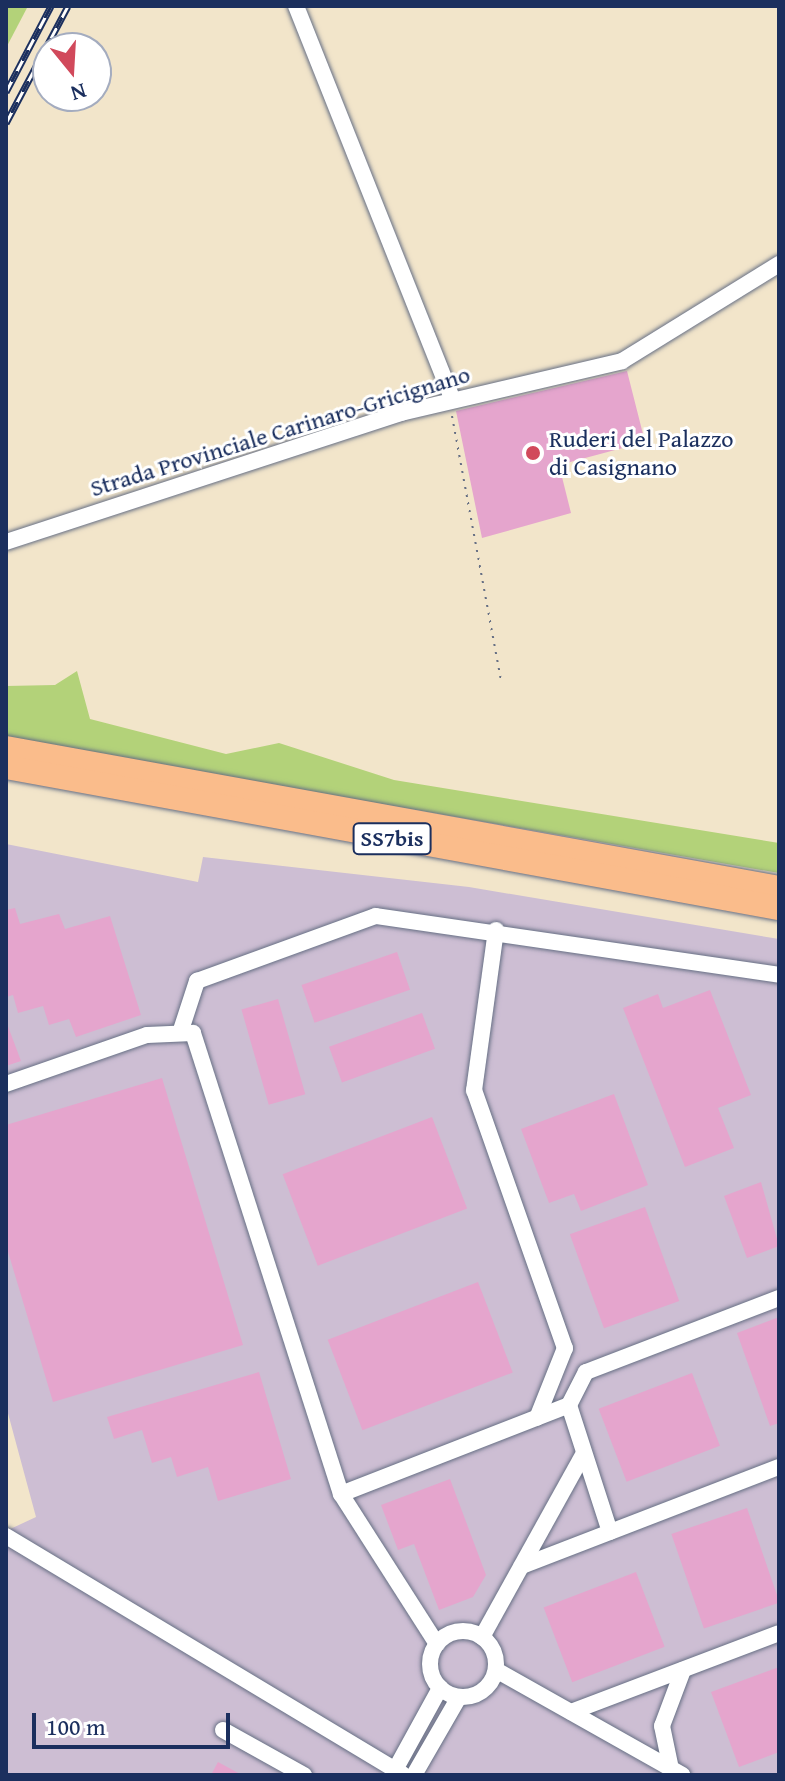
<!DOCTYPE html>
<style>
body{margin:0}
#map{position:relative;width:785px;height:1781px;overflow:hidden;background:#f2e5ca;font-family:"Gentium Book Plus",serif}
div>[style]{position:absolute}
[style*='--x']{left:calc(var(--x)*1px);top:calc(var(--y)*1px);width:calc(var(--w)*1px);rotate:calc(var(--a)*1deg)}
.industrial>*{inset:0;background:#cdbed3}
.green>*{inset:0;background:#b3d279}
.building>*{inset:0;background:#e5a5cd;transform-origin:0 0}
.path>*{height:2px;margin-top:-1px;transform-origin:0;background:repeating-linear-gradient(90deg,#666f84 0 2px,transparent 0 8px)}
.roads{filter:drop-shadow(0 0 2px #666f84) drop-shadow(0 0 2px #666f84)}
.minor>*{height:16px;margin:-8px;padding:0 8px;transform-origin:8px;border-radius:8px;background:#fff}
.minor>.ring{margin:-8px;padding:0;box-sizing:content-box;background:none;border:16px solid #fff;border-radius:50%}
.highway>*{height:24px;margin:-12px;padding:0 12px;transform-origin:12px;border-radius:12px;background:#fabc8b}
.rail>*{height:7px;margin-top:-3.5px;transform-origin:0;background:repeating-linear-gradient(90deg,#fff 0 12px,#1b2f5e 0 24px);box-sizing:border-box;border-block:2px solid #1b2f5e}
.dots>*{width:22px;height:22px;translate:-50% -50%;box-sizing:border-box;border:4px solid #fff;border-radius:50%}
span{translate:-50% -50%;white-space:nowrap;text-align:center;line-height:1.15;-webkit-text-stroke:6px #fff;paint-order:stroke}
.shield-label span{padding:2px 6px;background:#fff;border:2px solid;border-radius:6px;-webkit-text-stroke-width:0}
.shield-label{font-size:22px;color:#1b2f5e;font-weight:700}
.street-label{font-size:24px;color:#1b2f5e}
.poi-label{font-size:24px;color:#1b2f5e}
.left{translate:0 -50%;text-align:left}
.frame{position:absolute;inset:0;border:8px solid #1b2f5e;pointer-events:none}
.north{position:absolute;left:32px;top:32px;width:80px;height:80px;box-sizing:border-box;background:#fff;border:2px solid #a4acbf;border-radius:50%;rotate:162deg;font-size:22px;font-weight:700;line-height:32px;text-align:center;color:#1b2f5e}
.north::after{content:'';display:block;margin:auto;width:28px;height:36px;background:#d1495b;clip-path:polygon(50% 0,100% 100%,50% 72%,0 100%)}
.scale{position:absolute;left:32px;top:1713px;width:198px;height:36px;box-sizing:border-box;border:4px solid #1b2f5e;border-top:0;padding-left:10px;font-size:24px;line-height:28px;white-space:nowrap;color:#1b2f5e;-webkit-text-stroke:6px #fff;paint-order:stroke}
</style>
<div id="map">
<div class="industrial">
<i style="clip-path:polygon(6px 844px,198px 882px,203px 857px,469px 887px,779px 939px,779px 1775px,6px 1775px,6px 1531px,36px 1517px,6px 1406px)"></i>
</div>
<div class="green">
<i style="clip-path:polygon(6px 6px,28px 6px,6px 48px)"></i>
<i style="clip-path:polygon(77px 671px,90px 719px,226px 754px,279px 743px,394px 780px,779px 843px,779px 873px,6px 739px,6px 686px,55px 685px)"></i>
</div>
<div class="building">
<i style="clip-path:polygon(627px 371px,645px 442px,559px 465px,571px 513px,482px 538px,456px 411px)"></i>
<i style="clip-path:polygon(15px 908px,20px 924px,59px 914px,65px 929px,110px 916px,141px 1015px,76px 1037px,69px 1019px,49px 1025px,43px 1006px,18px 1013px,13px 995px,6px 997px,6px 910px)"></i>
<i style="left:397px;top:952px;width:40px;height:101px;rotate:71deg"></i>
<i style="clip-path:polygon(710px 990px,751px 1095px,718px 1108px,734px 1148px,685px 1167px,623px 1008px,658px 994px,663px 1008px)"></i>
<i style="left:278px;top:999px;width:99px;height:38px;rotate:74deg"></i>
<i style="left:422px;top:1013px;width:38px;height:99px;rotate:70deg"></i>
<i style="clip-path:polygon(6px 1021px,21px 1061px,6px 1066px)"></i>
<i style="clip-path:polygon(162px 1078px,243px 1345px,53px 1402px,6px 1245px,6px 1125px)"></i>
<i style="clip-path:polygon(614px 1094px,648px 1185px,581px 1211px,574px 1194px,549px 1203px,521px 1129px)"></i>
<i style="left:432px;top:1117px;width:98px;height:160px;rotate:69deg"></i>
<i style="clip-path:polygon(761px 1182px,779px 1246px,747px 1258px,724px 1196px)"></i>
<i style="left:645px;top:1207px;width:100px;height:80px;rotate:70deg"></i>
<i style="left:478px;top:1282px;width:97px;height:161px;rotate:69deg"></i>
<i style="clip-path:polygon(779px 1317px,779px 1423px,770px 1426px,737px 1333px)"></i>
<i style="clip-path:polygon(259px 1372px,291px 1479px,218px 1501px,208px 1467px,177px 1477px,171px 1457px,152px 1463px,142px 1430px,114px 1439px,107px 1417px)"></i>
<i style="left:692px;top:1373px;width:78px;height:100px;rotate:69deg"></i>
<i style="clip-path:polygon(450px 1479px,486px 1575px,473px 1597px,439px 1610px,414px 1544px,398px 1550px,381px 1505px)"></i>
<i style="left:747px;top:1508px;width:100px;height:80px;rotate:71deg"></i>
<i style="left:636px;top:1572px;width:80px;height:99px;rotate:69deg"></i>
<i style="clip-path:polygon(779px 1667px,779px 1752px,739px 1767px,711px 1692px)"></i>
<i style="clip-path:polygon(218px 1762px,242px 1775px,211px 1775px)"></i>
</div>
<div class="path">
<i style="--x:452;--y:416;--w:269;--a:79.5"></i>
</div>
<div class="roads">
<div class="minor">
<i style="--x:296;--y:6;--w:423;--a:68.3"></i>
<i style="--x:6;--y:542;--w:416;--a:-18.1"></i>
<i style="--x:401;--y:413;--w:227;--a:-13.2"></i>
<i style="--x:622;--y:361;--w:185;--a:-31.7"></i>
<i style="--x:496;--y:930;--w:162;--a:97.8"></i>
<i style="--x:474;--y:1090;--w:274;--a:70.6"></i>
<i style="--x:565;--y:1348;--w:75;--a:111.8"></i>
<i style="--x:181;--y:1030;--w:52;--a:-71.9"></i>
<i style="--x:197;--y:981;--w:190;--a:-20"></i>
<i style="--x:376;--y:916;--w:407;--a:8.3"></i>
<i style="--x:6;--y:1084;--w:149;--a:-19.2"></i>
<i style="--x:147;--y:1035;--w:46;--a:-2.5"></i>
<i style="--x:193;--y:1033;--w:484;--a:72.2"></i>
<i style="--x:341;--y:1494;--w:178;--a:57.4"></i>
<i style="--x:341;--y:1494;--w:245;--a:-21.3"></i>
<i style="--x:610;--y:1532;--w:133;--a:-107.9"></i>
<i style="--x:569;--y:1405;--w:37;--a:-63"></i>
<i style="--x:586;--y:1372;--w:207;--a:-21"></i>
<i style="--x:6;--y:1536;--w:463;--a:31"></i>
<i style="--x:522;--y:1566;--w:275;--a:-21.1"></i>
<i class="ring" style="left:430px;top:1631px;width:50px;height:50px"></i>
<i style="--x:482;--y:1637;--w:208;--a:-61"></i>
<i style="--x:496;--y:1670;--w:214;--a:29.4"></i>
<i style="--x:571;--y:1712;--w:222;--a:-20.8"></i>
<i style="--x:223;--y:1730;--w:93;--a:29.1"></i>
<i style="--x:671;--y:1769;--w:44;--a:-101.8"></i>
<i style="--x:662;--y:1726;--w:60;--a:-69.4"></i>
<i style="--x:395;--y:1770;--w:94;--a:-61.2"></i>
<i style="--x:414;--y:1775;--w:90;--a:-60"></i>
</div>
<div class="highway">
<i style="--x:6;--y:748;--w:786;--a:10.27"></i>
<i style="--x:6;--y:767;--w:786;--a:10.34"></i>
</div>
</div>
<div class="rail">
<i style="--x:6;--y:92;--w:97;--a:-62.4"></i>
<i style="--x:6;--y:123;--w:132;--a:-62.1"></i>
</div>
<div class="dots">
<i style="left:533px;top:453px;background:#d1495b"></i>
</div>
<div class="shield-label">
<span style="left:392px;top:839px">SS7bis</span>
</div>
<div class="street-label">
<span style="left:280px;top:431px;rotate:-17deg">Strada Provinciale Carinaro-Gricignano</span>
</div>
<div class="poi-label">
<span class="left" style="left:549px;top:453px">Ruderi del Palazzo<br>di Casignano</span>
</div>
<div class="frame"></div>
<div class="north">N</div>
<div class="scale">100 m</div>
</div>
